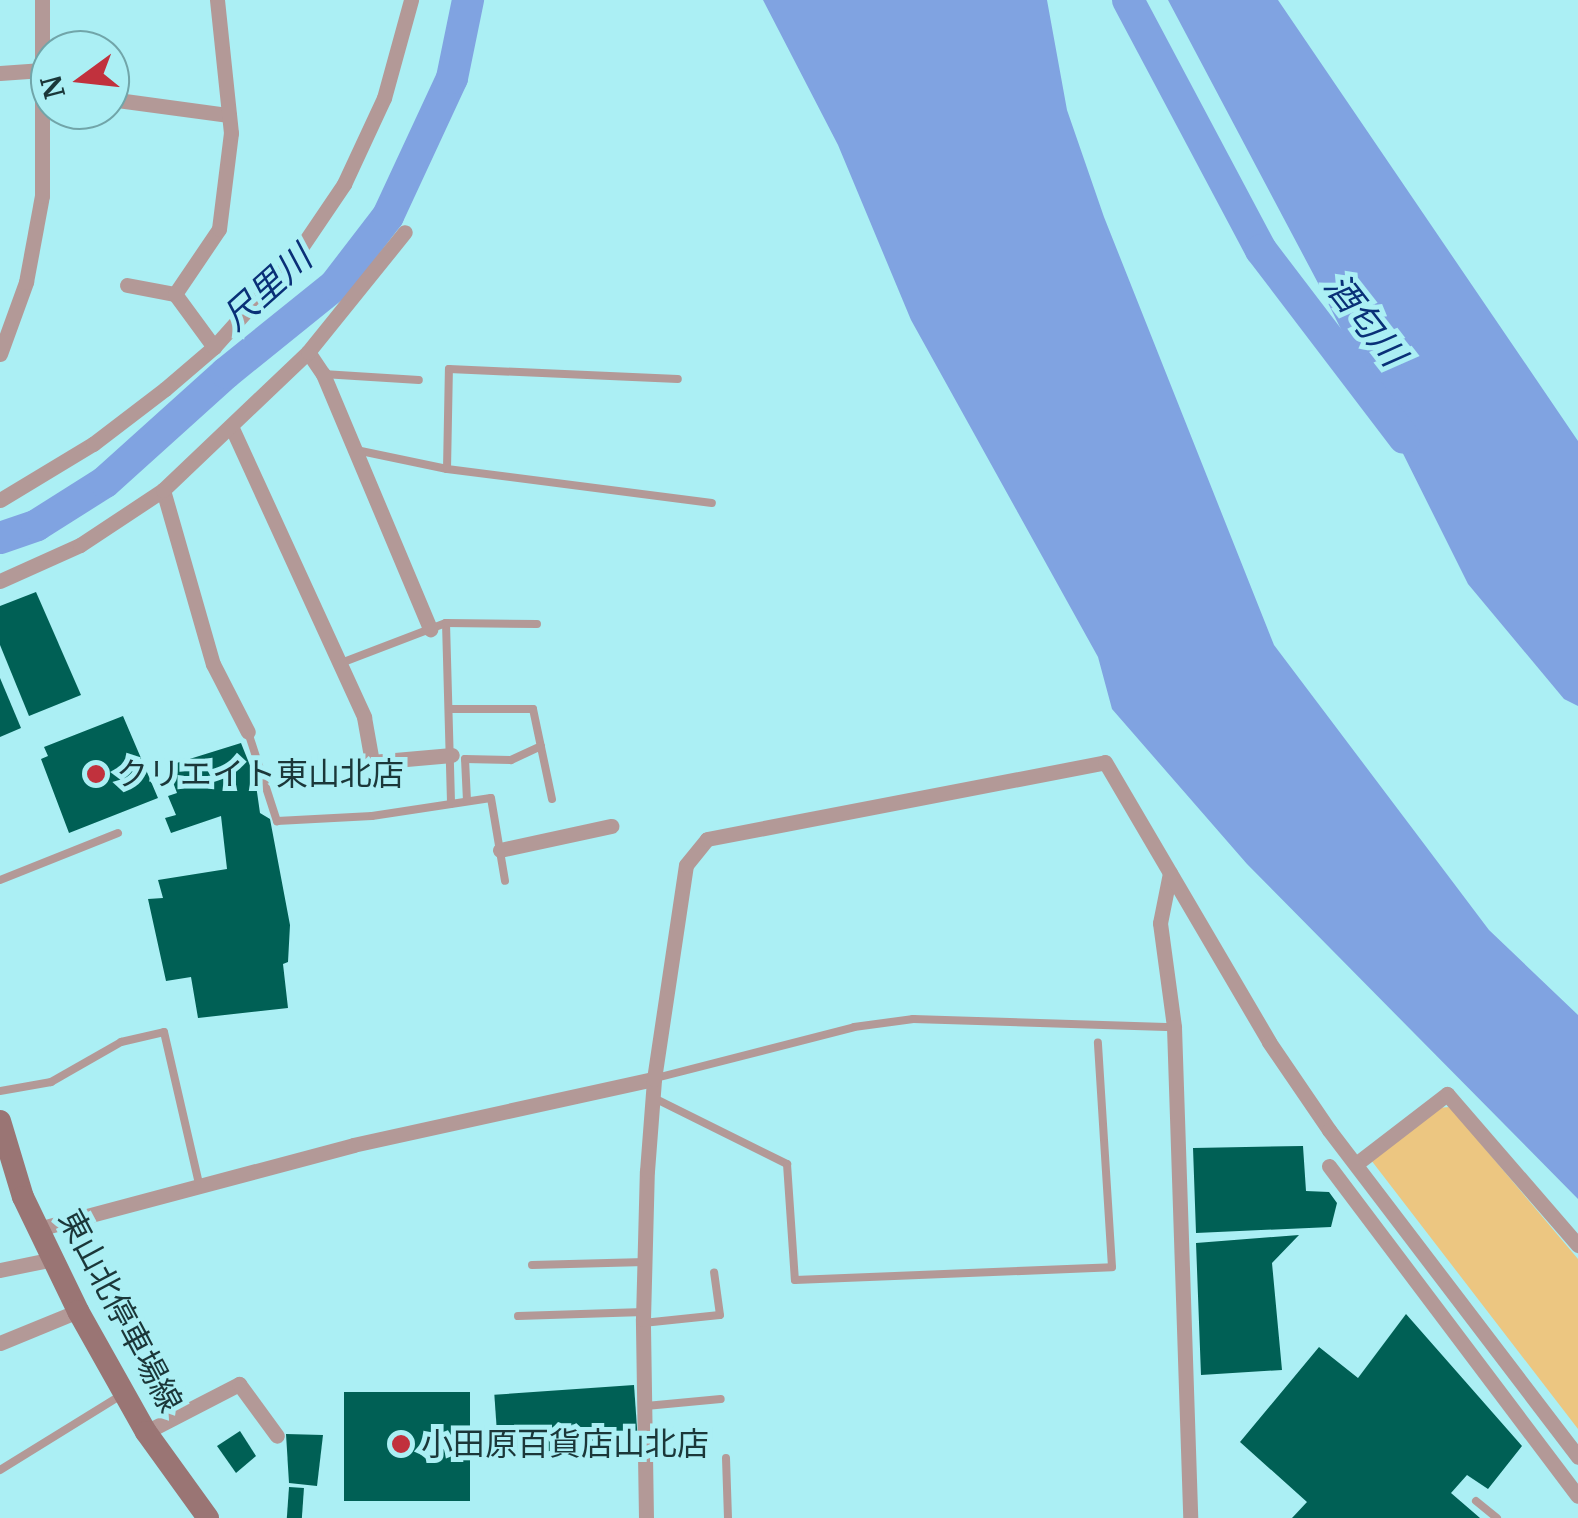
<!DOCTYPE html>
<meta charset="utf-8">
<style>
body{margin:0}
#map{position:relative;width:1578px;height:1518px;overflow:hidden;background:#abeff4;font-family:Merriweather,"Noto Sans JP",serif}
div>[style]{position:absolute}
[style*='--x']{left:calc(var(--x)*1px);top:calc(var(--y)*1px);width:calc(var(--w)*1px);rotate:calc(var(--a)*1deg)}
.green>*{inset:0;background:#ecc681}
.water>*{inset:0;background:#80a3e1}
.river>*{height:32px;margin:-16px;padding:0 16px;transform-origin:16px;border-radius:16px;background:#80a3e1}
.building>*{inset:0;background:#006055;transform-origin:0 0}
.service>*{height:8px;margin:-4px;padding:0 4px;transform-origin:4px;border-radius:4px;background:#b39997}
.minor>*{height:15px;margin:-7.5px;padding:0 7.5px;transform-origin:7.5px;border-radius:7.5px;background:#b39997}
.secondary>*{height:22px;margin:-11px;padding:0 11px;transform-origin:11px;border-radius:11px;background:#9a7574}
.dots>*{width:28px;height:28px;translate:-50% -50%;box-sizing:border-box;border:5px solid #abeff4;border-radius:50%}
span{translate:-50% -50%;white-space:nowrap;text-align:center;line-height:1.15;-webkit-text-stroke:10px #abeff4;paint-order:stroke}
.poi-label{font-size:32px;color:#1b3739}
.left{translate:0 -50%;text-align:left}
.street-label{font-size:32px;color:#1b3739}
.water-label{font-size:35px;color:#093077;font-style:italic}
.north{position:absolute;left:30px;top:30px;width:100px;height:100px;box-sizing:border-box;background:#abeff4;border:2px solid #71a5a9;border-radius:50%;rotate:255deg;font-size:28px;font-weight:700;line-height:40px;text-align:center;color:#1b3739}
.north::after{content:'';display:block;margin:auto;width:35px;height:45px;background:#c1313d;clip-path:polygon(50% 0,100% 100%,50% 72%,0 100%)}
</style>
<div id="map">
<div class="green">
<i style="clip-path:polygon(1450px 1107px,1578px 1259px,1578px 1429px,1371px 1160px,1437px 1108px)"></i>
</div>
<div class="water">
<i style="clip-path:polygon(763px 0,1047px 0,1067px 110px,1104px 217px,1274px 645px,1489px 930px,1578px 1015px,1578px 1199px,1247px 864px,1112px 709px,1098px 657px,911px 320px,838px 145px)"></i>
<i style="clip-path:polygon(1168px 0,1278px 0,1578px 441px,1578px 706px,1564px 699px,1468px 584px,1318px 283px)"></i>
</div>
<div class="river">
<i style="--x:1128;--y:0;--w:283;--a:62"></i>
<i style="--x:1261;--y:250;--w:236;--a:52.7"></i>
<i style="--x:0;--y:538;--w:39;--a:-19"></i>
<i style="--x:37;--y:525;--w:80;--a:-32.3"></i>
<i style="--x:105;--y:482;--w:163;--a:-42"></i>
<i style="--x:226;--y:373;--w:140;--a:-38.9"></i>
<i style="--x:335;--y:285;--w:87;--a:-52.5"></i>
<i style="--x:388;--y:216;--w:152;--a:-65.1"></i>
<i style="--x:452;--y:78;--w:80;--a:-78.4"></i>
</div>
<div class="building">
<i style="clip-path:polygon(36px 592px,81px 695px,29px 716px,0 645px,0 606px)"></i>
<i style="clip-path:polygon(0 678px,21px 728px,0 737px)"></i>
<i style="clip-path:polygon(123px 716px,158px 798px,69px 833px,41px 759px,48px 756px,44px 747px)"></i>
<i style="clip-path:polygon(241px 743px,255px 778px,260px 813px,270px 819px,290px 925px,288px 962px,283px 964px,288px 1008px,198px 1018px,191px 977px,166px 981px,148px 899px,163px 898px,158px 880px,227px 869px,221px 816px,171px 833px,165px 818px,176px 815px,168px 796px,177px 793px,167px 766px)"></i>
<i style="clip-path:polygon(1303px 1146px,1306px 1191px,1329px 1192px,1337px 1203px,1331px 1227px,1196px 1233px,1193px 1148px)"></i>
<i style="clip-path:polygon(1299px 1235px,1272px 1263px,1282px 1370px,1201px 1375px,1196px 1243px)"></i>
<i style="clip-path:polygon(1406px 1314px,1522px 1446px,1488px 1489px,1467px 1475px,1451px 1493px,1480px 1518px,1292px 1518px,1307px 1502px,1240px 1442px,1319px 1347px,1358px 1378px)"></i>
<i style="left:634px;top:1385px;width:64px;height:140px;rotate:86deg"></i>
<i style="left:344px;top:1392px;width:126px;height:109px"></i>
<i style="clip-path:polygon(240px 1431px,256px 1456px,236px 1473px,217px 1446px)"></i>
<i style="clip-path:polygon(286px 1434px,323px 1435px,317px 1486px,289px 1483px)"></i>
<i style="left:289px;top:1487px;width:15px;height:31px;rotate:4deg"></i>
</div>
<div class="service">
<i style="--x:323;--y:374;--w:96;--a:3.6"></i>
<i style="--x:356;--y:450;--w:93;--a:11.8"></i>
<i style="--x:447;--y:469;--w:267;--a:7.3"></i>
<i style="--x:447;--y:469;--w:100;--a:-88.9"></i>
<i style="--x:449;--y:369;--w:229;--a:2.5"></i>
<i style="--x:446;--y:623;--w:181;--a:88.4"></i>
<i style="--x:341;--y:663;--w:112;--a:-20.9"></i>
<i style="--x:446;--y:623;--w:91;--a:0.6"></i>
<i style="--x:450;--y:709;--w:83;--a:0"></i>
<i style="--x:533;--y:709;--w:92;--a:78.1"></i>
<i style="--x:248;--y:732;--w:94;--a:72"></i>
<i style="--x:277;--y:821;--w:95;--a:-3"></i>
<i style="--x:372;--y:816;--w:120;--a:-8.6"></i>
<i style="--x:491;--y:798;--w:84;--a:80.4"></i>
<i style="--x:467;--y:801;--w:42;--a:-92.7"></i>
<i style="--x:465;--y:759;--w:46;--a:1.2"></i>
<i style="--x:511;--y:760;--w:33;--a:-25"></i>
<i style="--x:0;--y:880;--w:127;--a:-21.7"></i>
<i style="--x:656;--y:1078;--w:204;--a:-14.4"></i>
<i style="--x:854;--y:1027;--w:60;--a:-7.7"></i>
<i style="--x:913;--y:1019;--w:261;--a:1.8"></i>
<i style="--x:0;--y:1091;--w:52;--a:-10"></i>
<i style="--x:51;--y:1082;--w:81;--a:-29.7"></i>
<i style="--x:121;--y:1042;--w:44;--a:-13.1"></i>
<i style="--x:164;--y:1032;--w:156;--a:77"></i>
<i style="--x:652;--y:1097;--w:151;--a:26.4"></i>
<i style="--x:787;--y:1164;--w:116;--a:86.1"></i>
<i style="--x:795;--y:1280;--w:317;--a:-2.3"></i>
<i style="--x:1112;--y:1267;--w:225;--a:-93.6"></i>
<i style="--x:532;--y:1265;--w:113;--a:-1.5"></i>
<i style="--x:518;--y:1316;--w:126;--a:-1.8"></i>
<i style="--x:643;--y:1323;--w:77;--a:-5.9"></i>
<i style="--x:720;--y:1315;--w:43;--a:-97.9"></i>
<i style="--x:646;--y:1406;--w:75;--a:-5.3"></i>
<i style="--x:726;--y:1458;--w:60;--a:88.1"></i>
<i style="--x:0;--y:1470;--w:141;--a:-31.7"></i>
<i style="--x:1476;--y:1501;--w:27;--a:39"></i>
</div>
<div class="minor">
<i style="--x:0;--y:73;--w:39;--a:-4"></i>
<i style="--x:110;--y:99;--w:120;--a:7.7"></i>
<i style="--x:127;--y:285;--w:49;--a:10.6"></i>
<i style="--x:175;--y:294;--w:66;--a:53.7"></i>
<i style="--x:175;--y:294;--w:78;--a:-55.9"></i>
<i style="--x:219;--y:229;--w:97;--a:-82.9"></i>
<i style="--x:231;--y:133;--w:134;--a:-96"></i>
<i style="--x:308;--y:352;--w:27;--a:56"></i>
<i style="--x:323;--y:374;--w:277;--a:67.2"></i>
<i style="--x:0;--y:354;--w:77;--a:-70.1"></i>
<i style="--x:26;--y:282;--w:87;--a:-79.5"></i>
<i style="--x:42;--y:196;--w:196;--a:-90"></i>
<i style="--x:231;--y:426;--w:320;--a:65.4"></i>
<i style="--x:364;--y:717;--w:46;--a:79.9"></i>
<i style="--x:372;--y:762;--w:80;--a:-5"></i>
<i style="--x:163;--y:490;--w:181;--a:74"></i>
<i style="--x:213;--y:664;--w:76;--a:62.8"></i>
<i style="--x:0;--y:500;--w:109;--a:-31.1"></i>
<i style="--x:93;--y:444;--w:91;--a:-37.4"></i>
<i style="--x:165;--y:389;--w:65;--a:-40.6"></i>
<i style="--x:214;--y:347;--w:123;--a:-48.3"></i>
<i style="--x:296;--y:255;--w:86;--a:-55.9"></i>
<i style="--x:344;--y:184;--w:95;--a:-65.1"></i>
<i style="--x:384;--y:98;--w:102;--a:-74.6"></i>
<i style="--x:0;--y:581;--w:88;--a:-24.2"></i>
<i style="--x:80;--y:545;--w:100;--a:-33.5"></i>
<i style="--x:163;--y:490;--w:200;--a:-43.6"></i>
<i style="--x:308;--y:352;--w:154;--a:-51.1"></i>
<i style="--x:500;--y:850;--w:114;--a:-12.2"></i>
<i style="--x:1170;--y:873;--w:51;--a:101.3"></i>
<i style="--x:1160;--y:923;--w:105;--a:82.3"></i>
<i style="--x:1174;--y:1027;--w:491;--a:88.1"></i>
<i style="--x:1356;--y:1164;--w:115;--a:-37.6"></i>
<i style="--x:1447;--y:1094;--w:200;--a:49.1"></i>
<i style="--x:1329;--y:1166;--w:413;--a:53"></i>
<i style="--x:38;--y:1229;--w:326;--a:-14.9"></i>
<i style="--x:353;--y:1145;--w:308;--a:-12.4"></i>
<i style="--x:0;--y:1270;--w:54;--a:-11.7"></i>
<i style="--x:0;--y:1343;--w:84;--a:-22.3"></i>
<i style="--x:146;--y:1432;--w:105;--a:-27.3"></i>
<i style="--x:239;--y:1384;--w:64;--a:53.8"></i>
<i style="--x:646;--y:1518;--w:199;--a:-90.9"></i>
<i style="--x:643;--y:1319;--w:148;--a:-88.5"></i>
<i style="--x:647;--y:1171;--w:92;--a:-85.6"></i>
<i style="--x:654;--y:1079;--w:216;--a:-81.5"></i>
<i style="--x:686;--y:865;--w:33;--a:-51"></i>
<i style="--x:707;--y:839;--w:405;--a:-10.9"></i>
<i style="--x:1105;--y:762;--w:324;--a:59.6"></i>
<i style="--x:1269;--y:1042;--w:107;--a:55.7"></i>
<i style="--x:1329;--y:1130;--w:411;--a:52.7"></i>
</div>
<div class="secondary">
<i style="--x:0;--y:1121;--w:79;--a:73.2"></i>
<i style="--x:23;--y:1197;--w:127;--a:64.2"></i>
<i style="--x:78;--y:1311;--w:139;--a:60.7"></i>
<i style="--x:146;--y:1432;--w:106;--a:54.2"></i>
</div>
<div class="dots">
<i style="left:96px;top:774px;background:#c1313d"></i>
<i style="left:401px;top:1444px;background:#c1313d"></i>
</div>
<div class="poi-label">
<span class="left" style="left:116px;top:774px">クリエイト東山北店</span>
<span class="left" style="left:421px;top:1444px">小田原百貨店山北店</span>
</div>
<div class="street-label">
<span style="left:120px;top:1311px;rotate:62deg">東山北停車場線</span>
</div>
<div class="water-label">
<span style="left:267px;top:288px;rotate:-42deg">尺里川</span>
<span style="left:1365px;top:320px;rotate:52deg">酒匂川</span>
</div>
<div class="north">N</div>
</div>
